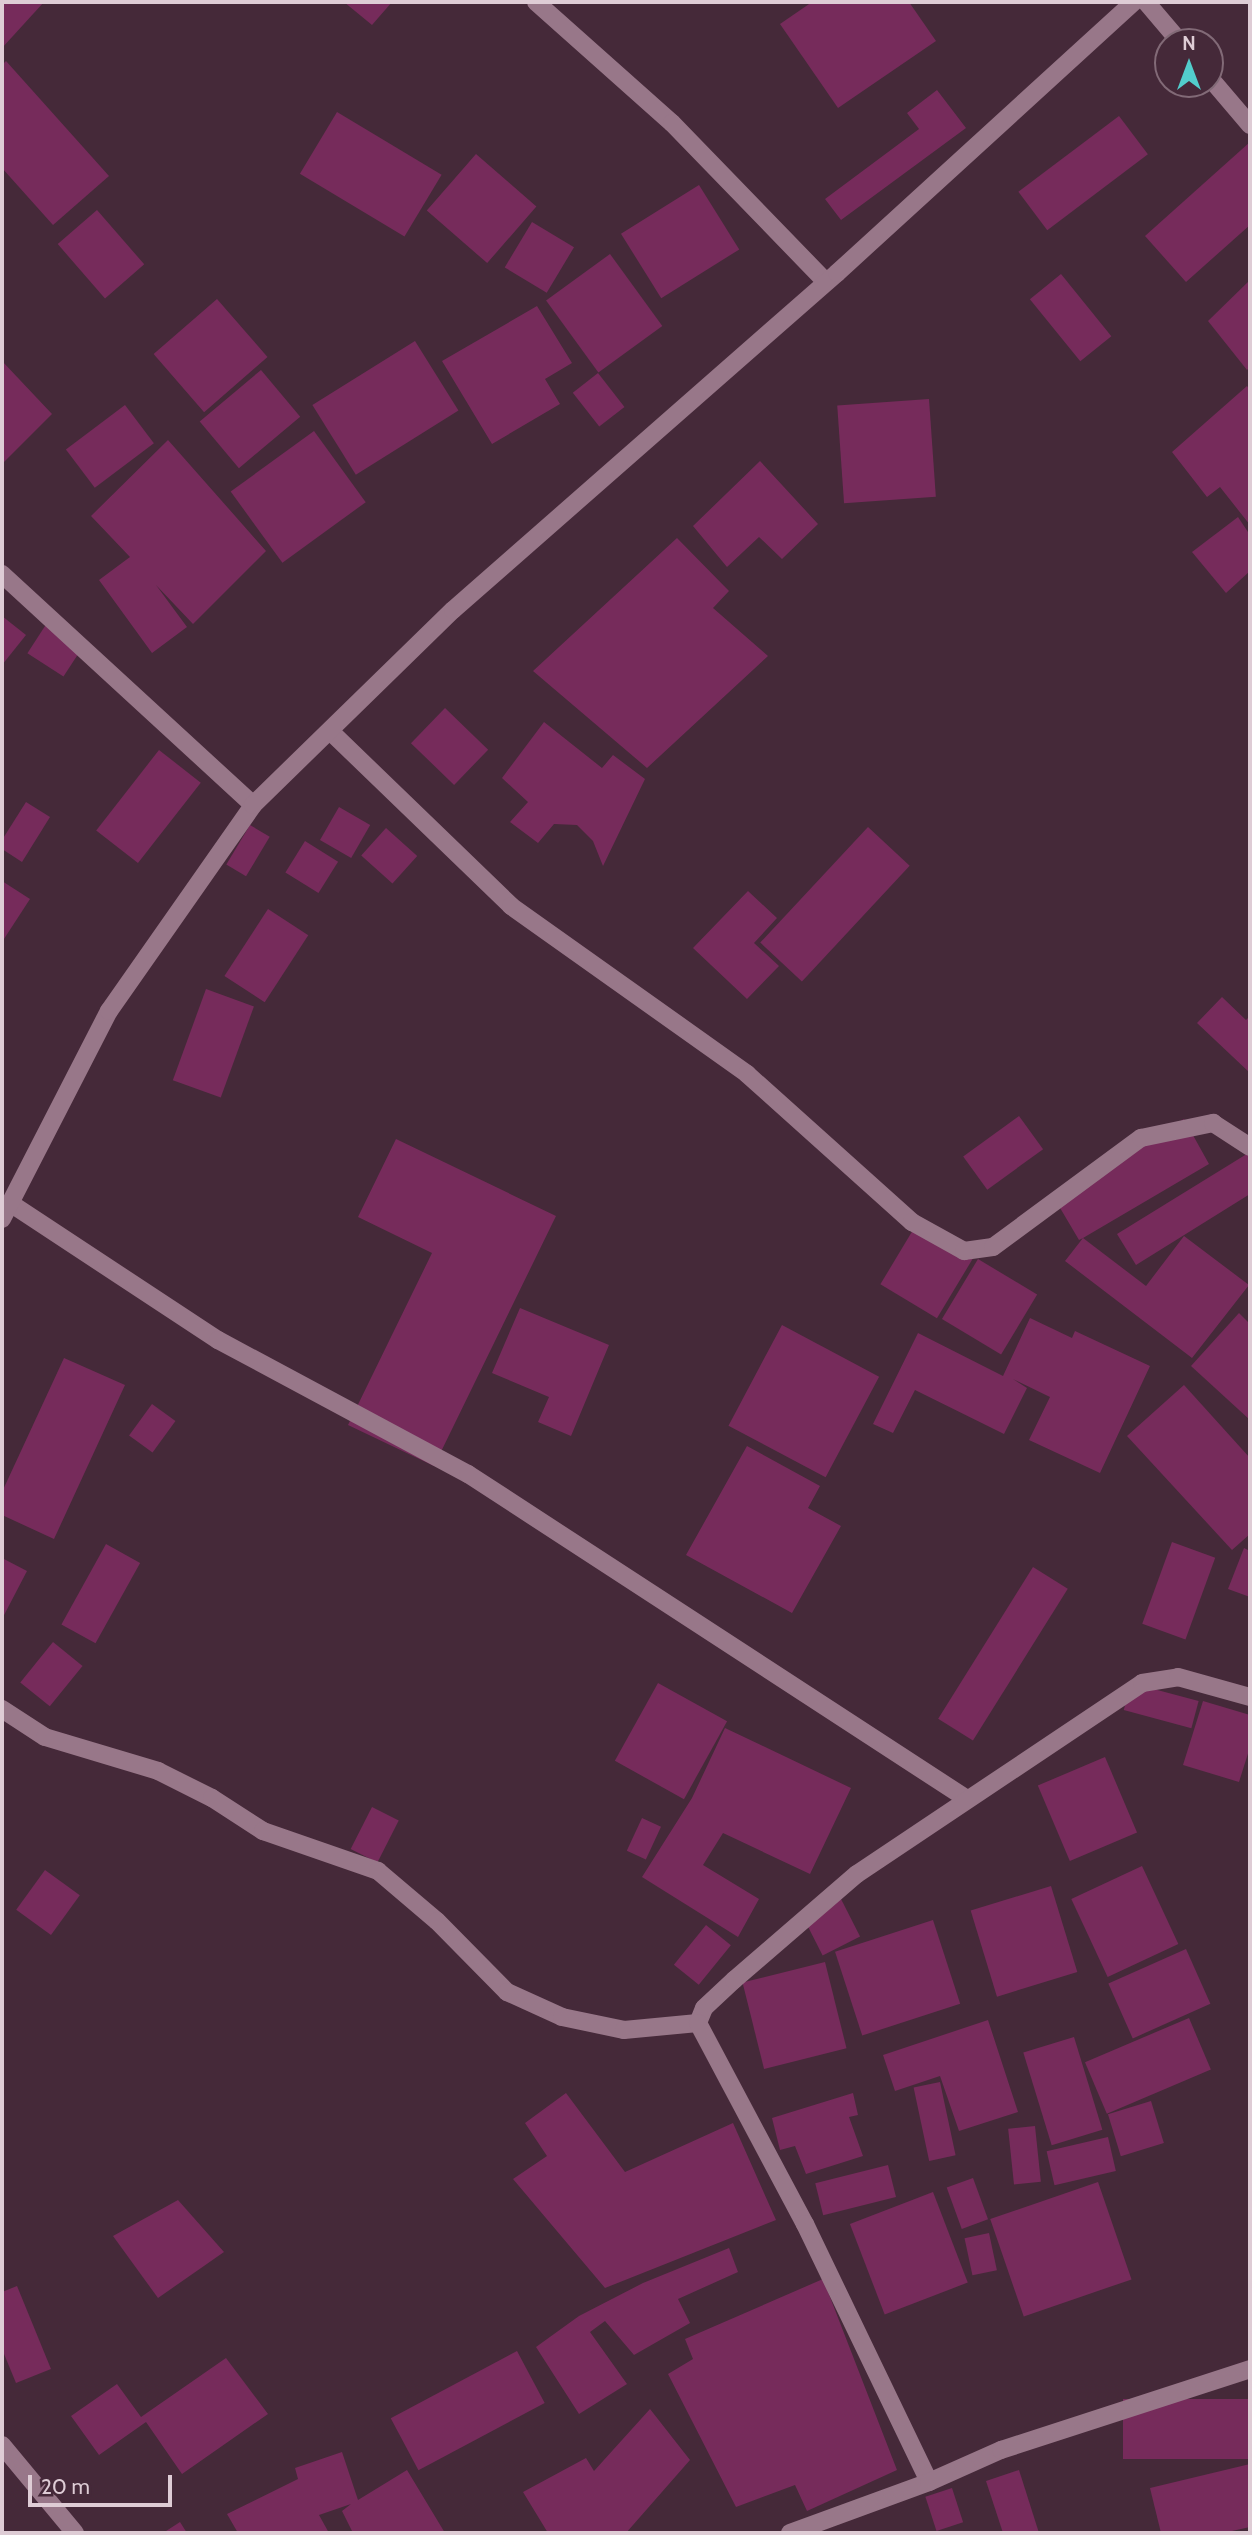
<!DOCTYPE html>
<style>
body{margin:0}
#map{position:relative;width:1252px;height:2535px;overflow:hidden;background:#452939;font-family:Cabin,sans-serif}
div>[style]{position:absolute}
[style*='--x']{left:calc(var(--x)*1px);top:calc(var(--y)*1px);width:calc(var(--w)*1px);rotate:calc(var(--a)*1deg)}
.building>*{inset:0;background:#762b5b;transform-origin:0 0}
.street>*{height:18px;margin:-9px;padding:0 9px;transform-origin:9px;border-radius:9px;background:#987789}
.secondary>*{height:18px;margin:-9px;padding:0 9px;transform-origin:9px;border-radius:9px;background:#987789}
span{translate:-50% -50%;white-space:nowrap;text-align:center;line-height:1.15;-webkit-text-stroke:7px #452939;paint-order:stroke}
.frame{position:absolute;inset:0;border:4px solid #deccd5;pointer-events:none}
.north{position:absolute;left:1154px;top:28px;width:70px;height:70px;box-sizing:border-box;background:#452939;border:2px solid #826a77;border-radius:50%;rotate:0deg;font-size:19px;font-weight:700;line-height:28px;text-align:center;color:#deccd5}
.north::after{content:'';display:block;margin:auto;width:24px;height:32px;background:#52cdcc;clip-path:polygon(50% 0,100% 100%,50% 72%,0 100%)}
.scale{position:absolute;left:28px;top:2475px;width:144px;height:32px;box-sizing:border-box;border:4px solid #deccd5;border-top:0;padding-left:9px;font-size:21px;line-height:24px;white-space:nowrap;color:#deccd5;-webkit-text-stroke:5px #452939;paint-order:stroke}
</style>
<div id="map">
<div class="building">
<i style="clip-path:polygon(2px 2px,44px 2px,2px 48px)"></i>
<i style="clip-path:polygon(344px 2px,392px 2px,372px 25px)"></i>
<i style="clip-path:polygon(812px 2px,909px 2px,936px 41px,838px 108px,780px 24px)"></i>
<i style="clip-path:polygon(6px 61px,109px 176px,53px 225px,2px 168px,2px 65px)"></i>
<i style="clip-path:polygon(937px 90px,966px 128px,841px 220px,825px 199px,919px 129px,907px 113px)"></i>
<i style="left:337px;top:112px;width:122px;height:72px;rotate:31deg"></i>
<i style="left:1119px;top:116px;width:48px;height:126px;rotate:53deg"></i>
<i style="clip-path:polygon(1250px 142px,1250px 225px,1186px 282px,1145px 236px)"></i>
<i style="left:476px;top:154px;width:80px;height:75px;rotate:41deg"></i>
<i style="left:699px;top:185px;width:76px;height:92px;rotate:58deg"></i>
<i style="left:97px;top:210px;width:72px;height:52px;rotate:49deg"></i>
<i style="left:532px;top:222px;width:49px;height:53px;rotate:31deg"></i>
<i style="left:610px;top:254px;width:89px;height:79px;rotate:54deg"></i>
<i style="left:1061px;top:274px;width:80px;height:40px;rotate:51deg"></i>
<i style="clip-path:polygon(1250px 280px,1250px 367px,1247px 370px,1208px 321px)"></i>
<i style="left:217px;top:299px;width:77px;height:84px;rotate:49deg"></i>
<i style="clip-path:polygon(537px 306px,572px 363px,545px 379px,560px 404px,492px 444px,442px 361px)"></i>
<i style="left:415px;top:341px;width:82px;height:121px;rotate:58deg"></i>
<i style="clip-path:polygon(2px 361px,52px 414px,2px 464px)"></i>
<i style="left:261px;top:370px;width:61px;height:80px;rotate:50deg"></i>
<i style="left:598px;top:373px;width:43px;height:32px;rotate:52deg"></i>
<i style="clip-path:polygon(1247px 386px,1250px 390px,1250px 525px,1220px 487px,1207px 497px,1172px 452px)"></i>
<i style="left:929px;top:399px;width:98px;height:92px;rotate:86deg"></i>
<i style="left:125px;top:405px;width:48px;height:74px;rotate:53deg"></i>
<i style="left:314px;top:431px;width:88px;height:103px;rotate:54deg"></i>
<i style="clip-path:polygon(168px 440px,266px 551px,193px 624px,156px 585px,187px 627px,152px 653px,99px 580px,130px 557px,91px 516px)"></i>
<i style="clip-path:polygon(760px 461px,818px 524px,782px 559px,759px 537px,727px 567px,693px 526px)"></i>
<i style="clip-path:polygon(1238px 517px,1250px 535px,1250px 571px,1226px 593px,1192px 552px)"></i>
<i style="clip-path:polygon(677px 538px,729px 591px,713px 608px,768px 656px,647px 768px,533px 671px)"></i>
<i style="clip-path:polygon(2px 616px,26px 635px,2px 665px)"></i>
<i style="left:47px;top:623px;width:43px;height:36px;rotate:33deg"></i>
<i style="left:445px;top:708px;width:60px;height:49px;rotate:44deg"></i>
<i style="clip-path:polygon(544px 722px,602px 768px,613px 755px,645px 779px,603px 866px,593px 841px,577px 825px,554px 824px,538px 843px,510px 822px,528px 802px,502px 778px)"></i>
<i style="left:159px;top:750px;width:53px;height:102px;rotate:38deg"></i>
<i style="clip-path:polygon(26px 802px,50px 817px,22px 862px,2px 849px,2px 840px)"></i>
<i style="left:339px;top:807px;width:36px;height:38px;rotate:30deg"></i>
<i style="left:250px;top:825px;width:23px;height:46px;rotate:31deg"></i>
<i style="left:868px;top:827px;width:57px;height:158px;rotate:43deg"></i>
<i style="left:386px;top:828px;width:42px;height:37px;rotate:42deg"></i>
<i style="left:305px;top:841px;width:39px;height:37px;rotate:32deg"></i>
<i style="clip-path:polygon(2px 881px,30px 899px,2px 942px)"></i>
<i style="clip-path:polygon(748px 891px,777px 918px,754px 943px,779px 966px,747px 999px,693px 948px)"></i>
<i style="left:268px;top:909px;width:48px;height:80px;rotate:33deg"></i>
<i style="left:206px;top:989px;width:51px;height:97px;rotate:20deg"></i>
<i style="clip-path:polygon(1222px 997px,1246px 1020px,1250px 1016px,1250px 1073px,1197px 1023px)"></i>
<i style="left:1019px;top:1116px;width:41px;height:69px;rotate:54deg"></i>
<i style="clip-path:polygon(1184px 1119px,1209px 1164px,1083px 1238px,1146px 1286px,1184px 1236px,1249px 1285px,1192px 1358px,1065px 1261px,1083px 1238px,1079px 1240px,1053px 1196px)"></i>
<i style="clip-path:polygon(396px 1139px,556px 1216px,434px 1466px,348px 1425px,432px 1253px,358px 1217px)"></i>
<i style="clip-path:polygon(1250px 1152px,1250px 1194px,1136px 1265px,1117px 1234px)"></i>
<i style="left:919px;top:1220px;width:66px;height:75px;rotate:31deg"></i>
<i style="left:978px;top:1259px;width:69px;height:70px;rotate:31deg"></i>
<i style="clip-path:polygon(520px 1308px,609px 1345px,571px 1436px,538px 1422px,549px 1397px,492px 1373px)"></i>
<i style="clip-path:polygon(1239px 1313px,1250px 1324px,1250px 1420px,1191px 1366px)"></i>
<i style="clip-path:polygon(1030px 1318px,1072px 1338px,1075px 1331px,1150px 1366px,1100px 1473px,1029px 1440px,1050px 1397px,1013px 1379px,1027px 1388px,1004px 1434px,915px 1390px,893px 1433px,873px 1424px,918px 1333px,1003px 1376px)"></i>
<i style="left:782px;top:1325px;width:110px;height:114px;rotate:28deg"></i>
<i style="clip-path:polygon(64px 1358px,125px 1385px,54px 1539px,2px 1515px,2px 1492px)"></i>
<i style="clip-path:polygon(1184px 1385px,1250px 1458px,1250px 1534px,1232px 1550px,1127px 1436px)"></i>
<i style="left:152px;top:1404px;width:29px;height:39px;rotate:36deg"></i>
<i style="clip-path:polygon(747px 1446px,820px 1486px,808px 1508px,841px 1526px,792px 1613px,686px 1555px)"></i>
<i style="left:1172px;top:1542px;width:46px;height:87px;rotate:20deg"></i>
<i style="left:106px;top:1544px;width:39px;height:92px;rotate:29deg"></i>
<i style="clip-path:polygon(1244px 1548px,1250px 1551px,1250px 1597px,1228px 1589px)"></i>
<i style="clip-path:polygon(2px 1558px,27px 1571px,2px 1619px)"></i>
<i style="left:1033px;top:1567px;width:41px;height:179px;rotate:32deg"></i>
<i style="left:53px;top:1642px;width:38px;height:52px;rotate:39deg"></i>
<i style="left:658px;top:1683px;width:79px;height:89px;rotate:29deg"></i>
<i style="left:1131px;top:1683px;width:70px;height:28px;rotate:15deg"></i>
<i style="clip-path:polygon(1203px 1701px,1250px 1715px,1250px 1747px,1239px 1782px,1183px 1765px)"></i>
<i style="clip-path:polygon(725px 1728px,851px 1788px,810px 1874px,723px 1833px,703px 1865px,759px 1899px,738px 1937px,642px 1877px,692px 1798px)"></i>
<i style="left:1105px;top:1757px;width:82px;height:73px;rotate:67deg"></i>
<i style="left:372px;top:1807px;width:30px;height:47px;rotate:27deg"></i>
<i style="left:642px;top:1818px;width:21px;height:36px;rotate:25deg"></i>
<i style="left:1142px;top:1866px;width:86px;height:78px;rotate:65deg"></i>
<i style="left:45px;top:1870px;width:43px;height:49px;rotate:36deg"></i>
<i style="left:1051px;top:1886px;width:90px;height:84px;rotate:73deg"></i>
<i style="left:841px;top:1899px;width:42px;height:42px;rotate:63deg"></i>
<i style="left:933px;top:1920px;width:88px;height:103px;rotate:72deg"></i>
<i style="left:706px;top:1925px;width:32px;height:51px;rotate:39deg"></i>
<i style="left:1186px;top:1949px;width:60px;height:85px;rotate:66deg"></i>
<i style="left:825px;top:1962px;width:89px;height:85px;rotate:76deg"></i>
<i style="left:1189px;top:2018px;width:56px;height:113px;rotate:67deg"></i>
<i style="clip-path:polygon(988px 2020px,1018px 2112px,959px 2131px,940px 2076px,895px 2091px,883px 2055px)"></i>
<i style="left:1074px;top:2037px;width:97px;height:53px;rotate:73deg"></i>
<i style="left:940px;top:2082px;width:75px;height:27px;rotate:78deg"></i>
<i style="clip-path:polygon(566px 2093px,625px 2172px,733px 2123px,776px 2220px,605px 2288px,513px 2179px,547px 2156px,525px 2123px)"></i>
<i style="clip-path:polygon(853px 2093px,858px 2115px,849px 2117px,863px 2156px,806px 2174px,795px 2146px,780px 2150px,772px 2118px)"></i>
<i style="left:1151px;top:2101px;width:44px;height:45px;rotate:73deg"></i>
<i style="left:1035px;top:2126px;width:56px;height:27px;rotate:84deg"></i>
<i style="left:1108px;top:2137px;width:35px;height:63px;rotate:77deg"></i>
<i style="left:888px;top:2165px;width:33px;height:75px;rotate:76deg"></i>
<i style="left:973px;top:2178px;width:44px;height:28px;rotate:70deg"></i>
<i style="left:1098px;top:2182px;width:103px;height:114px;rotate:71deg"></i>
<i style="left:933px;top:2192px;width:97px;height:89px;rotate:69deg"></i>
<i style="clip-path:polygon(178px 2200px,224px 2252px,158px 2298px,113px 2236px)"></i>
<i style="left:989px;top:2233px;width:38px;height:25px;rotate:78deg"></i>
<i style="clip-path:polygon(729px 2248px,738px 2272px,678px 2299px,690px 2323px,634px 2355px,605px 2321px,590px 2332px,627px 2384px,579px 2414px,536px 2347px,579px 2316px,643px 2283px)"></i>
<i style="clip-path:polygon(823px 2279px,897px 2470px,807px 2511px,795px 2485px,736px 2507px,668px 2374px,693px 2359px,685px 2339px)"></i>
<i style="clip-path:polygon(17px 2286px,51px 2369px,16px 2383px,2px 2349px,2px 2292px)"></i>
<i style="left:517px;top:2351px;width:59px;height:143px;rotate:62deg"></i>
<i style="clip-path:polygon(226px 2358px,268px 2414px,182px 2474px,146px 2422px,99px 2455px,71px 2416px,117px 2384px,141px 2417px)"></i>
<i style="left:1250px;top:2399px;width:60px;height:127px;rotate:90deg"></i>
<i style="clip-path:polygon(650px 2409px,690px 2460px,626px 2533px,548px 2533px,523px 2492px,586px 2458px,594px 2471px)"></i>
<i style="clip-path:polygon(342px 2452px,358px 2500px,407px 2470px,445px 2533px,353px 2533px,342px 2511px,351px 2504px,319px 2515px,329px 2533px,238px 2533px,227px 2514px,298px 2479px,295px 2468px)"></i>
<i style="clip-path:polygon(1250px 2464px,1250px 2527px,1223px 2533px,1161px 2533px,1150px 2488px)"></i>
<i style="clip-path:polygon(1019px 2470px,1039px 2533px,1003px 2533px,986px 2481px)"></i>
<i style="left:952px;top:2488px;width:36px;height:28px;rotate:72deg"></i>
<i style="clip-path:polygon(180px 2522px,187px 2533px,163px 2533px)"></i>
</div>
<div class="street">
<i style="--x:536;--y:2;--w:182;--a:41.7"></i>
<i style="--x:672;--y:123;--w:221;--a:45.9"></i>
<i style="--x:1146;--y:2;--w:52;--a:49.6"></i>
<i style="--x:1210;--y:78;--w:62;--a:49.6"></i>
<i style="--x:2;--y:574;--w:341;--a:42.6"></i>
<i style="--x:330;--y:731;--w:252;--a:44"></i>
<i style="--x:511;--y:906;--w:290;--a:35.4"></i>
<i style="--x:747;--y:1074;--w:222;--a:41.9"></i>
<i style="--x:912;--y:1222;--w:60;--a:29.1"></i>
<i style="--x:964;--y:1251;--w:29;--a:-8"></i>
<i style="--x:993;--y:1247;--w:184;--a:-36.4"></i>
<i style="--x:1141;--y:1138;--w:74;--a:-11.8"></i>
<i style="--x:1213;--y:1123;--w:44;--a:33"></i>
<i style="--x:10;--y:1203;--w:249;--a:33.4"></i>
<i style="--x:218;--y:1340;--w:284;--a:28.2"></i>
<i style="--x:468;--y:1474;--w:596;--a:33.08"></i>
<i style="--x:2;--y:1709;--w:51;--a:33.1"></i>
<i style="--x:45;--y:1737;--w:118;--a:16.7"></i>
<i style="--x:158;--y:1771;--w:60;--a:26.6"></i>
<i style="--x:212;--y:1798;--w:61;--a:32.9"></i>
<i style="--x:263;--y:1831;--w:122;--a:19.2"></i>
<i style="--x:378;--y:1871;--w:77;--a:40.3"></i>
<i style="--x:437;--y:1921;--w:100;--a:45.4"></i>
<i style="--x:507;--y:1992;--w:60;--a:24.4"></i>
<i style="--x:562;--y:2017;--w:63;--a:11.8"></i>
<i style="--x:624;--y:2030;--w:74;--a:-5.4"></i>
<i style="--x:698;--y:2023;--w:16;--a:-68"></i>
<i style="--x:704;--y:2008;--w:41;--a:-43"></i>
<i style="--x:734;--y:1980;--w:162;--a:-40.8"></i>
<i style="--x:857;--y:1874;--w:343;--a:-33.8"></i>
<i style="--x:1142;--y:1683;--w:36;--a:-9"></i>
<i style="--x:1178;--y:1677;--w:75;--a:15.5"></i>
<i style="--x:698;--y:2023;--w:228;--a:62"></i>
<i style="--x:805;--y:2224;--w:286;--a:64.3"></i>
<i style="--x:790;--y:2533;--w:148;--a:-20.1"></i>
<i style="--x:929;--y:2482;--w:79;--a:-24"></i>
<i style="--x:1001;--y:2450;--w:262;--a:-18"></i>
</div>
<div class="secondary">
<i style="--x:2;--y:1219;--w:234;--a:-62.8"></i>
<i style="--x:109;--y:1011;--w:251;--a:-55"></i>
<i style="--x:253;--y:805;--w:279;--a:-44.3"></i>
<i style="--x:453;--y:610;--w:511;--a:-41.27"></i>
<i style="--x:837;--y:273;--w:402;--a:-42.4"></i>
<i style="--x:2;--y:2445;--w:114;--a:50.3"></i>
</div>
<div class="frame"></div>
<div class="north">N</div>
<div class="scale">20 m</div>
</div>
